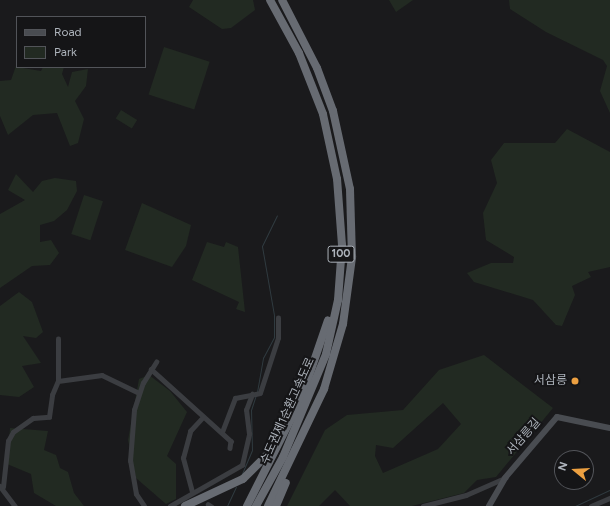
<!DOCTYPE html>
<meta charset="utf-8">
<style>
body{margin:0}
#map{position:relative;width:610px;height:506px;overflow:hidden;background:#1a1a1c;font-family:Figtree,"Noto Sans KR",sans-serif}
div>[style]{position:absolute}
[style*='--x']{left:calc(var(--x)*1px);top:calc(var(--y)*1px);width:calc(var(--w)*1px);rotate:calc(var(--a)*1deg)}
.green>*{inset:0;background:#222a22;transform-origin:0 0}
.stream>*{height:1px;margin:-0.5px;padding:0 0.5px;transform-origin:0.5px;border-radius:0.5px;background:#303b40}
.street>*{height:4.5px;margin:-2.25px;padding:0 2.25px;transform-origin:2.25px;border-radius:2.25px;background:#3b3d41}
.secondary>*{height:6px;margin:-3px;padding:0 3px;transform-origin:3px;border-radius:3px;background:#494c51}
.highway>*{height:8px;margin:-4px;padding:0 4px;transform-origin:4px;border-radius:4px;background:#676b72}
.dots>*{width:11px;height:11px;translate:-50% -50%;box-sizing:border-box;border:2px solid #151517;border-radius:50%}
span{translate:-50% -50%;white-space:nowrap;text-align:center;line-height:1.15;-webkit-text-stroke:4px #151517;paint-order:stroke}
.shield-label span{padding:1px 3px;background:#151517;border:1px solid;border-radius:3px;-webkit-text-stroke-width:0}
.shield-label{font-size:11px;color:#adb3bb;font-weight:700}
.poi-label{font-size:12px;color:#adb3bb}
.right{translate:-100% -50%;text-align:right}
.street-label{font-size:12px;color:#adb3bb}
.legend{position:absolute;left:16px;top:16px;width:130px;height:52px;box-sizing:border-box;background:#151517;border:1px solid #525459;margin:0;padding:5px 7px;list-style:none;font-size:12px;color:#adb3bb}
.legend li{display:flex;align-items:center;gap:8px;height:20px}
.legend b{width:20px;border:1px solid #525459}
.north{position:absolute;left:554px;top:450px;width:40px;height:40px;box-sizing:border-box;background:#151517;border:1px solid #525459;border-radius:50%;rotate:288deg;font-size:11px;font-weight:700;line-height:16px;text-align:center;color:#adb3bb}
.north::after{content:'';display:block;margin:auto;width:14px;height:18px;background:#eca041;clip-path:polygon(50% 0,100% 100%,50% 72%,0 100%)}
</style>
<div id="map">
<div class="green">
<i style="clip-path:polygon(193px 0,253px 0,255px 10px,231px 28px,222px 29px,189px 7px)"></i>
<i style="clip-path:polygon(389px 0,413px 0,396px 12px)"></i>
<i style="clip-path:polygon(509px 0,610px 0,610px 113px,600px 91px,607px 66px,603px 60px,546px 32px,510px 9px)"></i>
<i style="left:164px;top:47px;width:48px;height:50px;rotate:18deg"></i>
<i style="clip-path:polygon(17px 63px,17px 67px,41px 71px,43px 67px,64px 67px,62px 74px,68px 87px,72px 72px,88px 69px,86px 86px,75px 101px,84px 119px,78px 143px,70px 146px,57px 113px,33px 115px,8px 135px,0 116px,0 81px,11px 80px)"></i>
<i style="left:121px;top:110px;width:19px;height:10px;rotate:32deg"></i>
<i style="clip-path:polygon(567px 129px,610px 152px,610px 267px,588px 272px,591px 277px,572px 286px,575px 295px,562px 326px,556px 325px,533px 300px,474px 282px,467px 273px,491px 263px,513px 263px,514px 257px,486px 240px,483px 213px,497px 183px,491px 160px,504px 143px,555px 143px)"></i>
<i style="clip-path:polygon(16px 174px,33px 192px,42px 181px,55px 178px,76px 181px,77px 191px,67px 210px,54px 221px,40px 225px,40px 242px,51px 240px,59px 253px,50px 265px,32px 266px,0 288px,0 214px,25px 200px,8px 190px)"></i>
<i style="left:84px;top:195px;width:20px;height:41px;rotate:18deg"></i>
<i style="clip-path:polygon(142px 203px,191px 225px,186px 246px,172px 267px,125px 250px)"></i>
<i style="clip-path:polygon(207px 242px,224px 247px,226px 242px,238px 247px,245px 312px,236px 309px,239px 302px,192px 280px)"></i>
<i style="clip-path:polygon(19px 292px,32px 302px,43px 332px,36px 338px,23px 336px,41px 363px,22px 366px,34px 387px,19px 397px,0 395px,0 306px)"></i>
<i style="clip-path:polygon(evenodd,484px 355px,553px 408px,496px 477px,477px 480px,464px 493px,412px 506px,350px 506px,335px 490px,319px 506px,287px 506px,325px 430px,347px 415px,403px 410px,439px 370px,484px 355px,443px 403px,461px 424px,438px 449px,383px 473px,375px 456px,376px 445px,393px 448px,443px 403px)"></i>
<i style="clip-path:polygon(149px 375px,170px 391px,187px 412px,167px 456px,176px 464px,176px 499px,166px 504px,136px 478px,128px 440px,139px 379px)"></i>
<i style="clip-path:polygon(10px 428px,48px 431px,44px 450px,56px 455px,60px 468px,68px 472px,74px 493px,84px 506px,56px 506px,34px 493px,31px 474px,7px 464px)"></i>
</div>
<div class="stream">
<i style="--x:257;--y:392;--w:35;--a:-80"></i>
<i style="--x:263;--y:358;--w:24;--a:-62"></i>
<i style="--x:274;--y:337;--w:22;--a:-90"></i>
<i style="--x:274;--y:315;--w:70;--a:-99.9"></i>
<i style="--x:262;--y:246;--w:34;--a:-64"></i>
<i style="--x:241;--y:476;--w:28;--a:-67"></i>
<i style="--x:252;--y:450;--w:40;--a:-91.4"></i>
<i style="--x:251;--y:410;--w:16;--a:-72"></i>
<i style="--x:227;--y:506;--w:21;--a:-65"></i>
<i style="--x:575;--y:506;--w:38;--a:-25"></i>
</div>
<div class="street">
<i style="--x:151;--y:369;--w:108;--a:42"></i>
<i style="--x:231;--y:441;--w:7;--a:98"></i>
<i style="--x:58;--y:381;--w:44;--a:-7.8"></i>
<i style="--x:102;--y:375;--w:41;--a:25.9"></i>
<i style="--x:222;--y:432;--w:36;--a:-69"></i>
<i style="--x:235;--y:398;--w:25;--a:-11"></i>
<i style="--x:260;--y:393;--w:58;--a:-71.9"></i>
<i style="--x:278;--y:338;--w:20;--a:-90"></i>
<i style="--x:0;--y:486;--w:25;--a:53"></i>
<i style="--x:3;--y:487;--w:46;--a:-83.8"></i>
<i style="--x:8;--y:441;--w:10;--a:-61"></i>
<i style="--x:13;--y:432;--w:24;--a:-35"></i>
<i style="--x:33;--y:418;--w:16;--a:-4"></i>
<i style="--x:49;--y:417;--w:22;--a:-82"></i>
<i style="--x:52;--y:395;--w:15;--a:-67"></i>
<i style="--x:58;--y:381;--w:42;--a:-90"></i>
<i style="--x:192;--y:492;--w:35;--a:-105"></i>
<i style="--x:183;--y:458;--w:28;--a:-75"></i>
<i style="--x:190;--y:431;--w:19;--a:-47"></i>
<i style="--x:208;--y:504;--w:4;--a:34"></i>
<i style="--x:144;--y:506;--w:14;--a:-124"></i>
<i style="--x:136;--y:494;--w:34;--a:-100"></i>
<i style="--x:130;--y:461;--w:51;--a:-85.5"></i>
<i style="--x:134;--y:410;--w:28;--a:-72"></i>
<i style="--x:143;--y:383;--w:25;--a:-58"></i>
<i style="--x:170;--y:506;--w:83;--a:-29.7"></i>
<i style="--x:242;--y:465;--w:32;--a:-77"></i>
<i style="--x:249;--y:434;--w:24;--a:-97"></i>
<i style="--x:246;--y:410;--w:17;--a:-69"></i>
<i style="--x:423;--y:506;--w:44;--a:-14.3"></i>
<i style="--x:466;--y:495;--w:43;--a:-23.6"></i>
<i style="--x:591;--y:506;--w:21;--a:-23"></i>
</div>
<div class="secondary">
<i style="--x:489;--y:506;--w:32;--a:-60"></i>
<i style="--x:505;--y:478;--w:80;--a:-49.6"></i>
<i style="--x:557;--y:417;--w:54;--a:11.7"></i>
</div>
<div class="highway">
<i style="--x:185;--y:506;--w:64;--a:-25"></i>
<i style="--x:243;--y:479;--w:40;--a:-45"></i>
<i style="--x:247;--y:506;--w:120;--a:-63.2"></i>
<i style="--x:301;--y:399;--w:83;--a:-71.1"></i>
<i style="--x:256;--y:506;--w:56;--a:-61.1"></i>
<i style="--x:283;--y:457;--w:112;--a:-67.3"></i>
<i style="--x:326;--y:354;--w:55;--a:-77.5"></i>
<i style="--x:338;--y:300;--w:55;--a:-85.8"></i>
<i style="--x:342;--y:245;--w:66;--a:-94.3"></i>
<i style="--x:337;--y:179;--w:66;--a:-102.2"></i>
<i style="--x:323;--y:114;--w:66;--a:-111.5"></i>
<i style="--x:299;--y:53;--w:60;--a:-118.7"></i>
<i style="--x:268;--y:506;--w:130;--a:-64.4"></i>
<i style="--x:324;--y:389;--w:68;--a:-73.7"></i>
<i style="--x:343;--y:324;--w:68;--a:-82.3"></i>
<i style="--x:352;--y:257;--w:68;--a:-91.7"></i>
<i style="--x:350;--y:189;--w:80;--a:-102.3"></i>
<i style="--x:333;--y:111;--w:46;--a:-110.4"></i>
<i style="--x:317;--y:68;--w:76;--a:-117.2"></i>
<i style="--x:276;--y:506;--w:25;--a:-67"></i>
</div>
<div class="dots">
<i style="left:575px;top:381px;background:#eca041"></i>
</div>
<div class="shield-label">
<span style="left:341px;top:254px">100</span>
</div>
<div class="poi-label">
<span class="right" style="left:567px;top:381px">서삼릉</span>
</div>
<div class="street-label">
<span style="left:288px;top:411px;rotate:-66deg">수도권제1순환고속도로</span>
<span style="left:524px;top:437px;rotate:-49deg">서삼릉길</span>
</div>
<ul class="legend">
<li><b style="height:5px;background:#494c51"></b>Road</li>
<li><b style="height:11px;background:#222a22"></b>Park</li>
</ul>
<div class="north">N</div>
</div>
